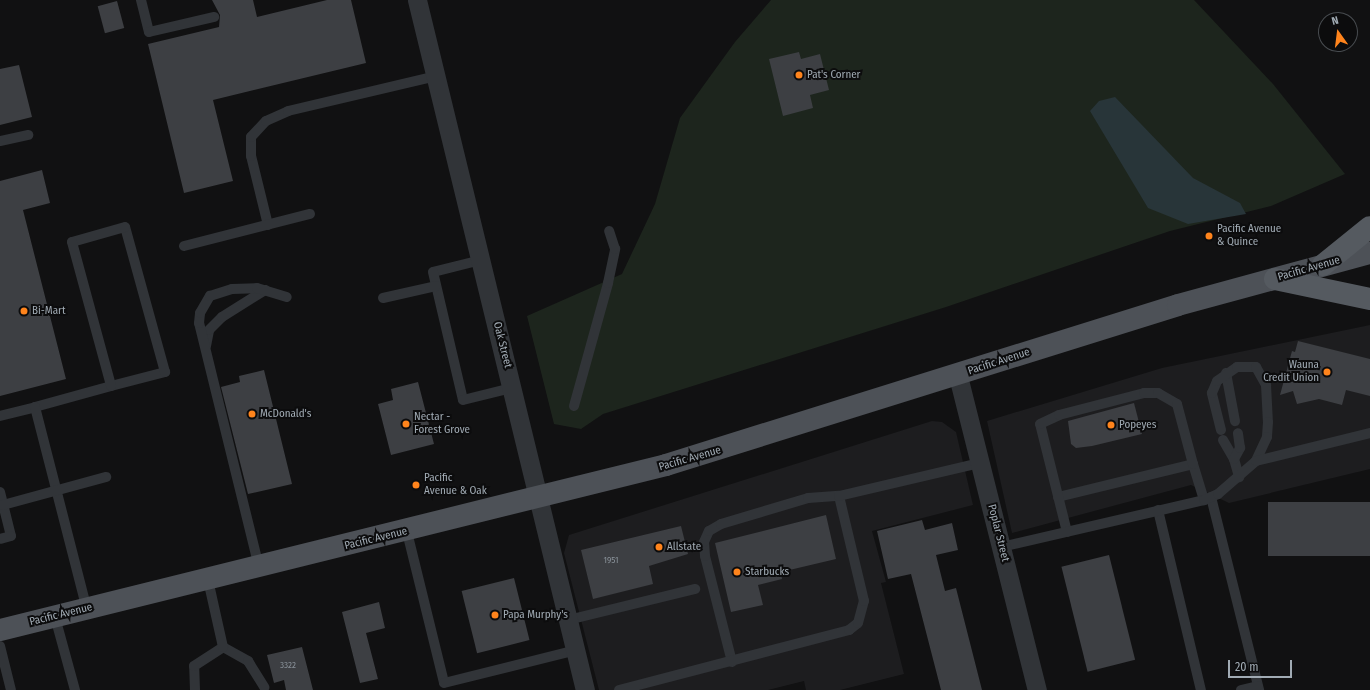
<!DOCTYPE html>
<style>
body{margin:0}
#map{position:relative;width:1370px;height:690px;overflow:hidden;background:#111112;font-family:"Fira Sans Condensed",sans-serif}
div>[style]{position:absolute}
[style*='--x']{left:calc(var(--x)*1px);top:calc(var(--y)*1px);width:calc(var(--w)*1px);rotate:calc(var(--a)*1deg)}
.built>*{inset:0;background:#1d1d1f}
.green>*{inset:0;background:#1d251d}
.water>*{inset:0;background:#283539}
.building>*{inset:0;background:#3d3f43;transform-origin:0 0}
.service>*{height:10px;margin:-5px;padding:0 5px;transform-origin:5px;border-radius:5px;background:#313438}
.minor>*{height:19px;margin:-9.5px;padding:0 9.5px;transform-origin:9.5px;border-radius:9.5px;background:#313438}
.primary>*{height:22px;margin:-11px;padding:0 11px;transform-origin:11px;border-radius:11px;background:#4d5157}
.trunk>*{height:22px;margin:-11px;padding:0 11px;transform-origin:11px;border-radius:11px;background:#555a60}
.dots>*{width:11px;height:11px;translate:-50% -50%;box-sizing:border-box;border:2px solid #0c0c0d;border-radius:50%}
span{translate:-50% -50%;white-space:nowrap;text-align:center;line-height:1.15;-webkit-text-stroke:4px #0c0c0d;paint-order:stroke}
.number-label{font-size:9px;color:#889098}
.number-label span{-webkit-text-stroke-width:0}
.poi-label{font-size:11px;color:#a1abb4}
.left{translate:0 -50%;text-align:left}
.right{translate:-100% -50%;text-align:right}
.street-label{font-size:11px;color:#a1abb4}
.north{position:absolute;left:1318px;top:12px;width:40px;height:40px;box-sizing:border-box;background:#0c0c0d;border:1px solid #484c50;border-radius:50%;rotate:346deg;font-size:11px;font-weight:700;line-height:16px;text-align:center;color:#a1abb4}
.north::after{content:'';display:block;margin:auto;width:14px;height:18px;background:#ff841c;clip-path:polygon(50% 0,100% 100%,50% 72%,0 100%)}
.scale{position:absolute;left:1228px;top:660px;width:64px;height:18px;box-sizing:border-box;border:2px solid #a1abb4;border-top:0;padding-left:5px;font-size:12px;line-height:14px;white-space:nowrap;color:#a1abb4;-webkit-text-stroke:3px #0c0c0d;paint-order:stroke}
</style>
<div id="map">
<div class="built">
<i style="clip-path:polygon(1370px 325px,1370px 469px,1229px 503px,1191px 485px,1012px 533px,987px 421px,1162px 368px)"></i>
<i style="clip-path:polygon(932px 421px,942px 422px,956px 432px,973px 505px,872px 531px,886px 582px,881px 583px,904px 674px,840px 690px,806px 690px,804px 681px,768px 690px,599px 690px,564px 553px,569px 535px)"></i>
</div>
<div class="green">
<i style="clip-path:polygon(771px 0,1194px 0,1273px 84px,1345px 174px,1271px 206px,1170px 231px,946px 307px,603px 414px,581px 429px,554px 424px,527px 316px,622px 274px,655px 204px,680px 118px,735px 42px)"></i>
</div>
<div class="water">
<i style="clip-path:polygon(1115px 97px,1193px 178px,1240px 203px,1246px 214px,1188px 224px,1148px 208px,1090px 111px,1099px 101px)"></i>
</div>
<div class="building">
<i style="clip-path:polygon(212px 0,253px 0,257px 17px,327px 0,351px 0,366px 63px,213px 100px,233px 181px,184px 193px,148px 44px,219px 27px,220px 15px)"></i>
<i style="left:117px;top:1px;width:28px;height:20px;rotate:75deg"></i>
<i style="clip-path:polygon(799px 52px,801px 59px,820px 54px,829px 90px,810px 95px,813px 108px,783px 116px,769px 59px)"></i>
<i style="clip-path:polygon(19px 65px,32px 117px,0 125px,0 69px)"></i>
<i style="clip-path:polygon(42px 170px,50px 203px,23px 210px,66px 379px,0 396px,0 181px)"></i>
<i style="clip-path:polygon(1298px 341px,1370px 359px,1370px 396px,1346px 390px,1342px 405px,1319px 399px,1297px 404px,1293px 391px,1280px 395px,1292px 351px,1295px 352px)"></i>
<i style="clip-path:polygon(264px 370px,292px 484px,248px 494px,221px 387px,240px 382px,239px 376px)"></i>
<i style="clip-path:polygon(418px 382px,434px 444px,391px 455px,378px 404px,393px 400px,391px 389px)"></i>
<i style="clip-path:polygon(1134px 403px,1142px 434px,1092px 446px,1076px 448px,1071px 444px,1068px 421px)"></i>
<i style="left:1370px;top:502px;width:54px;height:102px;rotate:90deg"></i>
<i style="clip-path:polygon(826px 515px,836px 559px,781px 572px,782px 579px,758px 585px,763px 605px,731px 612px,715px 543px)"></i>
<i style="clip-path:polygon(922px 520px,925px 530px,952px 523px,958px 550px,936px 555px,945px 591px,956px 588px,982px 690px,941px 690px,911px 574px,888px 579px,877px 531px)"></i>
<i style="clip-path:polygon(681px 526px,688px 554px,649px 566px,653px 584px,593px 599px,581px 550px)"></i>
<i style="left:1109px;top:555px;width:108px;height:49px;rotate:76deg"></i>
<i style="left:514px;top:578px;width:64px;height:54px;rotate:76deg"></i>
<i style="clip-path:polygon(379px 602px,385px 628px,366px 633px,378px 679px,360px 683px,342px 612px)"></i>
<i style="clip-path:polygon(302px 647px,313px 690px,286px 690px,284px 680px,274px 683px,267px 655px)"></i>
</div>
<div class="service">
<i style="--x:141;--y:0;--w:33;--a:76"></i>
<i style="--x:149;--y:32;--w:67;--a:-13"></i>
<i style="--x:0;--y:141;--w:29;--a:-12"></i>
<i style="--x:268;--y:225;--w:71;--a:-103.8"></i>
<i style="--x:251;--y:156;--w:19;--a:-90"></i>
<i style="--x:251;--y:137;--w:22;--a:-47"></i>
<i style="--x:266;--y:121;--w:24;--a:-24"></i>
<i style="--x:288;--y:111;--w:152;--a:-13.3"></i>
<i style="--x:184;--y:246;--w:130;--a:-14.3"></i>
<i style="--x:481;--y:260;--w:49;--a:166"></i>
<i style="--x:433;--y:272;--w:131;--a:76.8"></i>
<i style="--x:463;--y:400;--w:50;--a:-13.8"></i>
<i style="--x:383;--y:298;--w:54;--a:-12.8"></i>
<i style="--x:206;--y:346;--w:16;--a:-79"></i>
<i style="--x:209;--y:330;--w:18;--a:-45"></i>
<i style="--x:222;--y:317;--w:51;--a:-32.1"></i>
<i style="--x:1226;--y:373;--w:49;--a:79.4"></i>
<i style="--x:574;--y:406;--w:128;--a:-74.5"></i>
<i style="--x:608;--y:283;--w:35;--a:-78"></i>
<i style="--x:615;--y:249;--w:19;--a:-108"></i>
<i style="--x:35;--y:407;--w:79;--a:-15.4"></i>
<i style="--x:111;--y:386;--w:56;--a:-14.5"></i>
<i style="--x:165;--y:372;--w:150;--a:-105.4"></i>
<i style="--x:125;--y:227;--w:55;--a:164.2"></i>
<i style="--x:72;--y:242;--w:149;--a:74.8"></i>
<i style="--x:0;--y:416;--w:36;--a:-14"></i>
<i style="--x:35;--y:407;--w:209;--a:75.6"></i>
<i style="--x:1221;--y:430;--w:38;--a:-104"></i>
<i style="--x:1212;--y:393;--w:13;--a:-67"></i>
<i style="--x:1217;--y:381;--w:24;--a:-35"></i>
<i style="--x:1237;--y:367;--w:19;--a:0"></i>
<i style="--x:1256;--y:367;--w:21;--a:61"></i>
<i style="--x:1266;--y:385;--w:37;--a:87"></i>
<i style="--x:1268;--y:422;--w:15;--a:94"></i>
<i style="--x:1267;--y:437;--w:26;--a:115"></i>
<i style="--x:1223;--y:440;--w:22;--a:60"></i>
<i style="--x:1234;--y:459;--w:19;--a:74"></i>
<i style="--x:1234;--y:459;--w:13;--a:-61"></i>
<i style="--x:1240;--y:448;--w:15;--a:-98"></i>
<i style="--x:0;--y:492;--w:45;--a:76"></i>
<i style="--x:11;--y:536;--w:11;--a:165"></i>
<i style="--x:1058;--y:497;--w:139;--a:-13.7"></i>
<i style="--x:1193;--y:464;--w:38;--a:73"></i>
<i style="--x:1211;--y:497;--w:199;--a:76"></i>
<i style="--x:3;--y:505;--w:107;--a:-15.2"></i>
<i style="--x:1158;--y:510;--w:185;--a:76.6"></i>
<i style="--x:407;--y:532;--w:155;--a:76.2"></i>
<i style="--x:444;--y:683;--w:136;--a:-14"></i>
<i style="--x:1067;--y:532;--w:111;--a:-104"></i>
<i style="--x:1040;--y:424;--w:21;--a:-25"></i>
<i style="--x:1059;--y:415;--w:88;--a:-14.5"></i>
<i style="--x:1144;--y:393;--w:14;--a:0"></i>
<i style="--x:1158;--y:393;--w:22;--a:30"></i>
<i style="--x:1177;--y:404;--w:62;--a:75.1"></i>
<i style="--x:1001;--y:547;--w:208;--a:-13"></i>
<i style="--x:1204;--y:500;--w:15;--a:-23"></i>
<i style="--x:1218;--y:494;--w:50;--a:-41"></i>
<i style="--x:1256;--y:461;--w:117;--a:-13.8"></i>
<i style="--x:259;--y:567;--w:251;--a:-103.8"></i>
<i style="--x:199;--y:323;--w:10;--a:-84"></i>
<i style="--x:200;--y:313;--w:20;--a:-60"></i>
<i style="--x:210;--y:296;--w:23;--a:-18"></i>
<i style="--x:232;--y:289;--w:25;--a:-2"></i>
<i style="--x:257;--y:288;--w:31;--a:17"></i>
<i style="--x:55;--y:617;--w:76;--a:74.7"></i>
<i style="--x:568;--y:620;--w:131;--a:-13.7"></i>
<i style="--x:0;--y:646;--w:45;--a:76"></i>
<i style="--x:223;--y:647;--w:29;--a:29"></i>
<i style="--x:248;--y:661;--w:31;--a:58"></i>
<i style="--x:732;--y:662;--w:109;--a:-104.3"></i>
<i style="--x:705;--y:556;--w:14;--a:-94"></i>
<i style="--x:704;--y:542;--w:12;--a:-66"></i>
<i style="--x:709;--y:531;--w:14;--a:-30"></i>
<i style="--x:721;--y:524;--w:91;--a:-16.6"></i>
<i style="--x:808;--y:498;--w:31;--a:-4"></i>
<i style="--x:195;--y:690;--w:24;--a:-92"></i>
<i style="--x:194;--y:666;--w:35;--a:-33"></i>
<i style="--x:223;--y:647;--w:69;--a:-102.6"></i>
<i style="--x:619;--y:690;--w:238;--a:-14.6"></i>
<i style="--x:849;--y:630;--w:11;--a:-38"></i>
<i style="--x:858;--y:623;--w:23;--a:-75"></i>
<i style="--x:864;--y:601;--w:108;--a:-103.4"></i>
<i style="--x:839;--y:496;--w:145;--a:-13.2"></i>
<i style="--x:1241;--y:690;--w:17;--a:-13"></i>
</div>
<div class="minor">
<i style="--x:417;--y:0;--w:710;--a:76.32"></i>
<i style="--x:958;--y:376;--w:324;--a:75.9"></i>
</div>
<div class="primary">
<i style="--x:0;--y:630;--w:686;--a:-13.91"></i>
<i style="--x:666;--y:465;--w:536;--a:-17.35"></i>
<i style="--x:1178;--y:305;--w:199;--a:-15.2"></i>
</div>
<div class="trunk">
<i style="--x:1323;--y:265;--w:60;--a:-39"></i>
<i style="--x:1275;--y:279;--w:97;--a:11.9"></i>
</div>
<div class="dots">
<i style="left:799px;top:75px;background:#ff841c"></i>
<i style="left:1209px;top:236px;background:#ff841c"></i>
<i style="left:24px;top:311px;background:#ff841c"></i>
<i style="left:1327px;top:372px;background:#ff841c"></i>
<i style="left:252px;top:414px;background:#ff841c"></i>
<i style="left:406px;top:424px;background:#ff841c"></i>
<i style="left:1111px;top:425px;background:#ff841c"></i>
<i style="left:416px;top:485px;background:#ff841c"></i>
<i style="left:659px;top:547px;background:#ff841c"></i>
<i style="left:737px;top:572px;background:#ff841c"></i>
<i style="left:495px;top:615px;background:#ff841c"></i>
</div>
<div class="number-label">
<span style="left:611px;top:560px">1951</span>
<span style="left:288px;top:665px">3322</span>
</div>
<div class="poi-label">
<span class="left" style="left:807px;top:75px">Pat's Corner</span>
<span class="left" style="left:1217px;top:236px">Pacific Avenue<br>&amp; Quince</span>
<span class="left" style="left:32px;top:311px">Bi-Mart</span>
<span class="right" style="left:1319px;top:372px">Wauna<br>Credit Union</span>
<span class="left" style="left:260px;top:414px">McDonald's</span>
<span class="left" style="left:414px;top:424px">Nectar -<br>Forest Grove</span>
<span class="left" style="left:1119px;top:425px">Popeyes</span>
<span class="left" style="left:424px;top:485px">Pacific<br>Avenue &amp; Oak</span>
<span class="left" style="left:667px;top:547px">Allstate</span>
<span class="left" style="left:745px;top:572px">Starbucks</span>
<span class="left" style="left:503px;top:615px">Papa Murphy's</span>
</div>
<div class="street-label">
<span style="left:1309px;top:269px;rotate:-16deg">Pacific Avenue</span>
<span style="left:502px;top:345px;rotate:76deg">Oak Street</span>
<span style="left:999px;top:362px;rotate:-18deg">Pacific Avenue</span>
<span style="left:690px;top:459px;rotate:-16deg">Pacific Avenue</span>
<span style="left:998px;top:533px;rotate:76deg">Poplar Street</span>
<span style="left:376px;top:539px;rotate:-14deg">Pacific Avenue</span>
<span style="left:61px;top:615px;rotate:-14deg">Pacific Avenue</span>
</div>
<div class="north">N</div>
<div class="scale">20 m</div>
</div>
